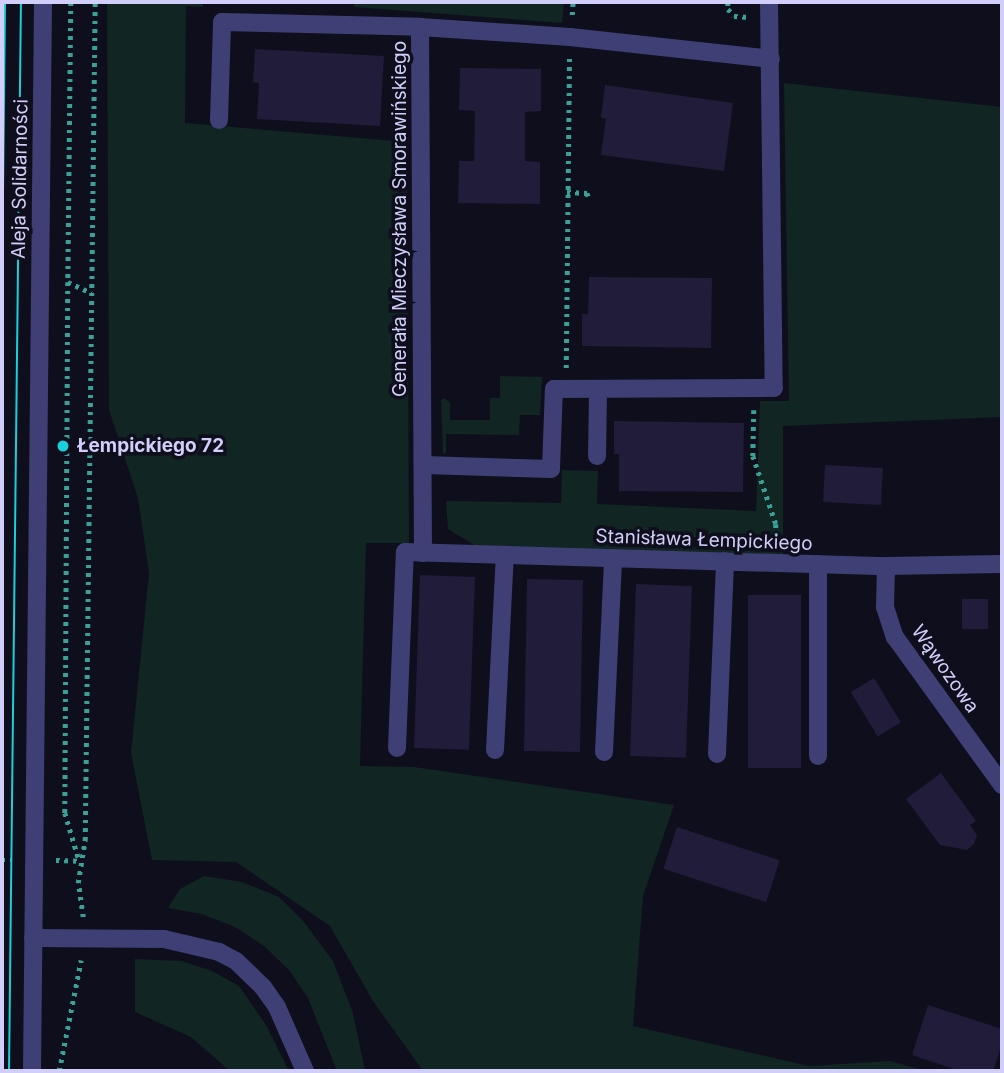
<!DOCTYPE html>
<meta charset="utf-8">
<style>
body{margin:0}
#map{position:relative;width:1004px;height:1073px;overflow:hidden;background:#0f0e1c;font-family:Inter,sans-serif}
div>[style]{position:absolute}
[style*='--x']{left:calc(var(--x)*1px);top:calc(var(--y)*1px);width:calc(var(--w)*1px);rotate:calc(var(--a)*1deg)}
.green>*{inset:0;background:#112523}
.building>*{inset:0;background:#201c3a;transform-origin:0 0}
.path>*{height:4.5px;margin-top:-2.25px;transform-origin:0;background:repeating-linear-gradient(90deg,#3aa196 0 3.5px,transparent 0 8.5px)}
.service>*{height:18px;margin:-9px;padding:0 9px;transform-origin:9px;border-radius:9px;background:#3e3f75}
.minor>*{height:18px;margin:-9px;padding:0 9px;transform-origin:9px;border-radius:9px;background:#3e3f75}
.tertiary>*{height:18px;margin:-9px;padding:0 9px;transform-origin:9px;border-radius:9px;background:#3e3f75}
.tram>*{height:2px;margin:-1px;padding:0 1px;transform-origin:1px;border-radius:1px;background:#19d0da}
.dots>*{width:19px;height:19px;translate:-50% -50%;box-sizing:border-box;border:4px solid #0f0e1c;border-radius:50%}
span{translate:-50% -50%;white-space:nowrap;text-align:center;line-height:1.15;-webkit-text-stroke:7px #0f0e1c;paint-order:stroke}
.street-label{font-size:19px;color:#d1cef9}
.poi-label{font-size:19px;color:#d1cef9;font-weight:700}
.left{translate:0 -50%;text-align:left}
.frame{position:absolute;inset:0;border:4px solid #d1cef9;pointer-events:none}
</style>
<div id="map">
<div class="green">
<i style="clip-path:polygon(107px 2px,203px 2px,203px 7px,186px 6px,185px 123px,407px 142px,409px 543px,366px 543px,360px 766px,414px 767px,674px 805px,643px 896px,633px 1026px,809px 1066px,890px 1061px,927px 1071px,423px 1071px,373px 1001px,330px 926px,236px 862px,152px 860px,131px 753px,149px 573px,138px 498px,109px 410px)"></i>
<i style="clip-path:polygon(355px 2px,564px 2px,562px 23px,354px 7px)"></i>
<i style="clip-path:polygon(784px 83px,1002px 107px,1002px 417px,783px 426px,783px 560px,484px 551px,448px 529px,446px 501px,561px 503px,562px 470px,598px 471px,597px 504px,756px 511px,760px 401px,789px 401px)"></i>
<i style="clip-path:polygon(500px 376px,542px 377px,540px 415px,520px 415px,519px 435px,446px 434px,446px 453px,443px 454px,441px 400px,444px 398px,450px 403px,450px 420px,490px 420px,490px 398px,500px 398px)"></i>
<i style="clip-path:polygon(204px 876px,242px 882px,279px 897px,304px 922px,333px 961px,353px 1013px,365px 1071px,337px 1071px,308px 998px,289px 970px,264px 946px,235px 927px,202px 914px,168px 908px,180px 889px)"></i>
<i style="clip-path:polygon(135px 959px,182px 961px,212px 971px,239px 986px,266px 1025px,289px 1071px,230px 1071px,191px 1037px,135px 1012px)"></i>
</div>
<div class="building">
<i style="clip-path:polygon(255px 49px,384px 56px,380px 126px,257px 119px,259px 83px,253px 82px)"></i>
<i style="clip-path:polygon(460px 68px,541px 69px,541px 111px,525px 112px,525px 161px,540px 162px,540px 204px,458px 203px,459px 161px,474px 161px,475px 111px,459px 110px)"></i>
<i style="clip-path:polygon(605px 85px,733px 103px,724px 171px,601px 155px,606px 119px,601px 117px)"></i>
<i style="clip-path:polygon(589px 277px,712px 278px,711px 348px,582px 346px,582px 314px,588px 314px)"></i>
<i style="clip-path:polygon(614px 421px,744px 423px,743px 492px,619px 491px,619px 454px,614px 454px)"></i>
<i style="left:825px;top:465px;width:58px;height:37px;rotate:3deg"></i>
<i style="left:420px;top:575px;width:55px;height:173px;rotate:2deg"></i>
<i style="left:527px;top:579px;width:56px;height:172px;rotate:1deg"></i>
<i style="left:636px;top:584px;width:56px;height:172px;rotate:2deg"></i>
<i style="left:801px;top:595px;width:173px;height:53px;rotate:90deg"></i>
<i style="left:962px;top:599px;width:26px;height:30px"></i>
<i style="left:874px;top:678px;width:52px;height:27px;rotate:59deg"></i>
<i style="clip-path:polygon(941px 773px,976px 821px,970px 825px,977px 835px,974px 844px,967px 850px,940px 845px,906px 799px)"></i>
<i style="left:677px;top:827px;width:108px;height:44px;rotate:18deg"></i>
<i style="clip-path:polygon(928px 1005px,1002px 1029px,1002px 1044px,993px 1071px,960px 1071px,912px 1055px)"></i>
</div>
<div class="path">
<i style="--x:71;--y:2;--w:280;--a:90.6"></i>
<i style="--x:68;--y:282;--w:26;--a:25"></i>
<i style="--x:728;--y:2;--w:7;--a:90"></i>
<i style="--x:728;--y:9;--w:9;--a:49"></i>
<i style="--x:734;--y:16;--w:15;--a:4"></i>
<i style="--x:572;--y:15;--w:13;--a:-86"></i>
<i style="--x:567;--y:192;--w:20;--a:3"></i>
<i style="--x:587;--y:193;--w:8;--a:67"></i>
<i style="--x:68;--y:282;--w:531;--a:90.32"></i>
<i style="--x:65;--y:813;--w:49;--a:73.4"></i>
<i style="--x:566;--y:368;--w:310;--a:-89.4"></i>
<i style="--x:754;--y:410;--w:46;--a:91.2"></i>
<i style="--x:753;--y:456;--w:72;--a:71.3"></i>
<i style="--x:776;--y:524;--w:17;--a:90"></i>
<i style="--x:2;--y:860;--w:10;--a:0"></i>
<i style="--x:56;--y:860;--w:23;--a:2"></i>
<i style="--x:83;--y:917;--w:34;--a:-98"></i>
<i style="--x:78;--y:883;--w:44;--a:-80.8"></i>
<i style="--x:85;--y:840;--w:838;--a:-89.32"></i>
<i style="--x:59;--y:1071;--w:113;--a:-78.8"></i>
</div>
<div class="service">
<i style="--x:219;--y:120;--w:98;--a:-88.2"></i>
<i style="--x:222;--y:22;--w:198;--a:1.4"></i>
<i style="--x:597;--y:456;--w:67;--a:-89.1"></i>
<i style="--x:424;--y:465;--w:127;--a:1.8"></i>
<i style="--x:551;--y:469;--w:80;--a:-87.9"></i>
<i style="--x:554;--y:389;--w:220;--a:-0.3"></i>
<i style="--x:397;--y:748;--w:196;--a:-87.7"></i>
<i style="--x:405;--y:552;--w:481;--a:1.7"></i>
<i style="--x:495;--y:750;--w:195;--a:-87.1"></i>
<i style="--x:604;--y:752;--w:194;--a:-87.3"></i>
<i style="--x:717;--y:754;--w:193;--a:-87.6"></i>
<i style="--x:818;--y:756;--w:192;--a:-90"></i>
</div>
<div class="minor">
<i style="--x:769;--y:2;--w:386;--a:89.3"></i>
<i style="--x:423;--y:553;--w:526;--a:-90.33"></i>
<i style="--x:420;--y:27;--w:150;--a:3.8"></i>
<i style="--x:570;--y:37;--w:202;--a:6.2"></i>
<i style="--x:1002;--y:564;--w:116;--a:179"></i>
<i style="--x:886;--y:566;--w:41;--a:91.4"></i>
<i style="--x:885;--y:607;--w:32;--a:72"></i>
<i style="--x:895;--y:637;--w:183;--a:54.1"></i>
<i style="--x:33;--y:938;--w:131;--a:0.4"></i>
<i style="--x:164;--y:939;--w:57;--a:13.3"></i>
<i style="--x:219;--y:952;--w:19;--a:28"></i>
<i style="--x:236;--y:961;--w:37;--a:44"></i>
<i style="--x:263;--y:987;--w:24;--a:55"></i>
<i style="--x:277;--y:1007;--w:70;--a:66.4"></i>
</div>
<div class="tertiary">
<i style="--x:32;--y:1071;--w:1069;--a:-89.41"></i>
</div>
<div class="tram">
<i style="--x:2;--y:289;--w:287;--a:-89.4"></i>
<i style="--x:9;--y:1071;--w:1069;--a:-89.36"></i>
</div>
<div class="dots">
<i style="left:63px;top:446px;background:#19d0da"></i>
</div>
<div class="street-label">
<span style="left:20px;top:179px;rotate:-89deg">Aleja Solidarności</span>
<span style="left:400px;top:219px;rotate:-90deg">Generała Mieczysława Smorawińskiego</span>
<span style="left:704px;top:540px;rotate:2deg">Stanisława Łempickiego</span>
<span style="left:945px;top:669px;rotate:55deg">Wąwozowa</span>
</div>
<div class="poi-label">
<span class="left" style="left:77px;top:446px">Łempickiego 72</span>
</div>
<div class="frame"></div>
</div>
